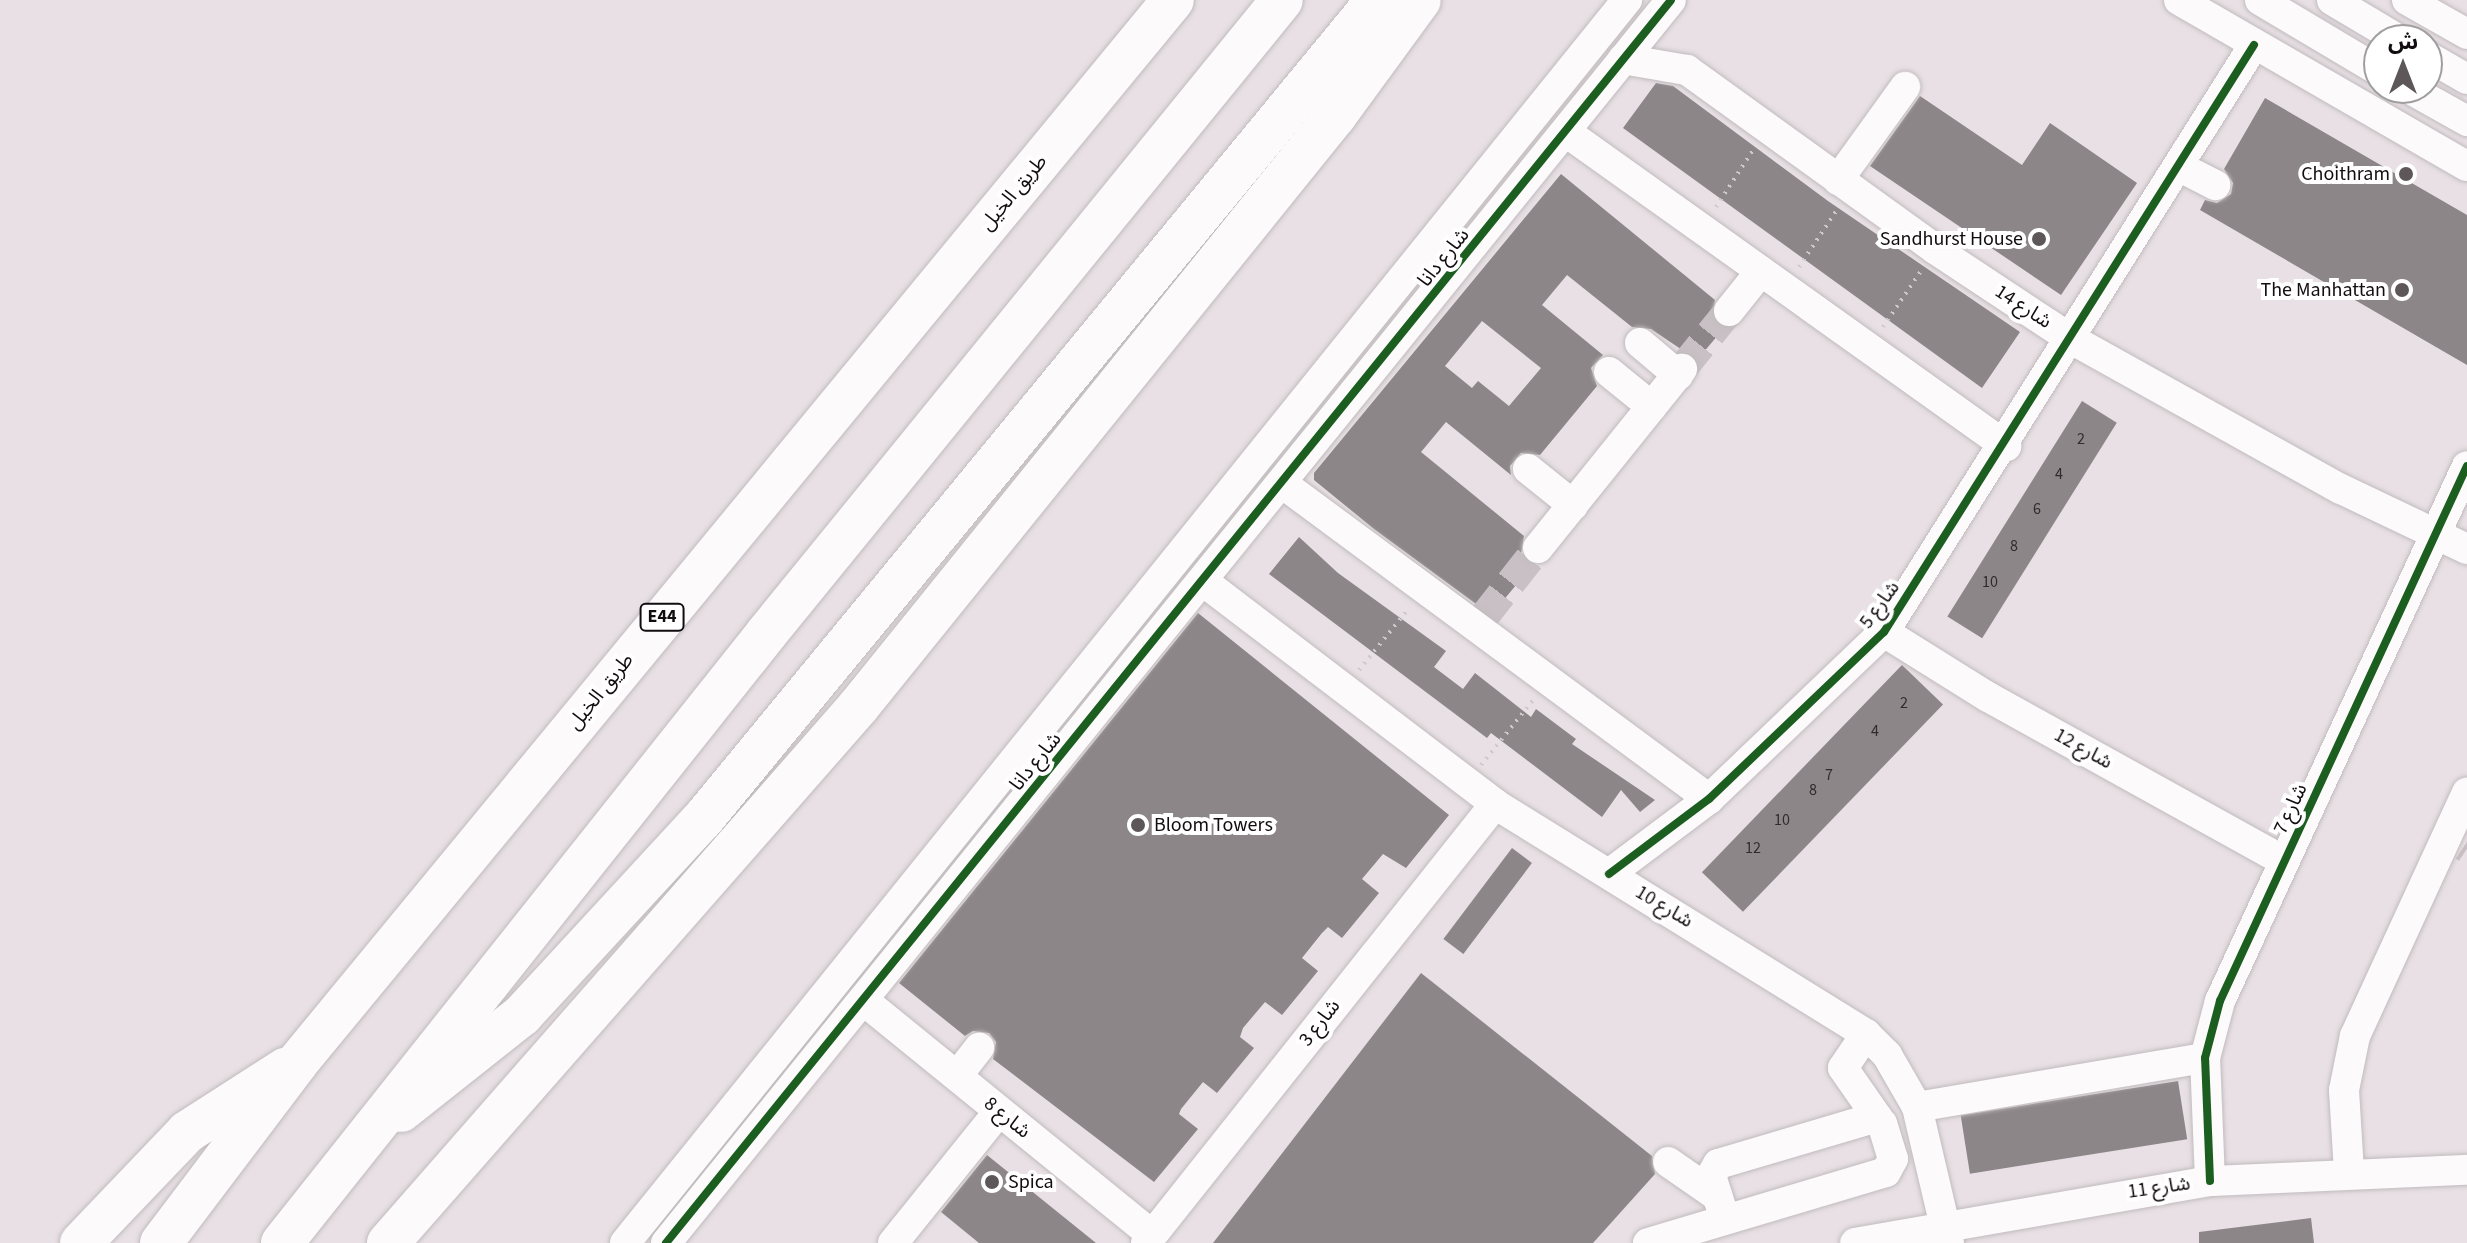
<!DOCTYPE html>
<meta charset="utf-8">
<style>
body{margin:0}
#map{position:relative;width:2467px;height:1243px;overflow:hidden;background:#e8e0e4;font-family:"Source Sans 3","Noto Sans Arabic",sans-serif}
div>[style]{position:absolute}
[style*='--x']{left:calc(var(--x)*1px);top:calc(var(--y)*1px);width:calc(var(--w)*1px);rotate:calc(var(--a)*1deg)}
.building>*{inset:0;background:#8c8689;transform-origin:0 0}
.minor-tunnel>*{height:30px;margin-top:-15px;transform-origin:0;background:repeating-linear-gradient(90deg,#c8c0c4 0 30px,transparent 0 45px)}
.path>*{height:4px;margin-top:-2px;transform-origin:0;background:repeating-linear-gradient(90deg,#cdcacb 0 2px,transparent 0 8px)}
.roads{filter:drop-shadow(0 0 2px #c1bbbe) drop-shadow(0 0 2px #c1bbbe)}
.minor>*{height:30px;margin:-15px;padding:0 15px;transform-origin:15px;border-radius:15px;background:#fcfafb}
.highway>*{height:42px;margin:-21px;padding:0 21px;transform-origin:21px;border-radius:21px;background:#fcfafb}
.cycleway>*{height:8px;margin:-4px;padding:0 4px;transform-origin:4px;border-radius:4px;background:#1b5e20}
.dots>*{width:22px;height:22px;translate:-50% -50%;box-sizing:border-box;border:4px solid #fff;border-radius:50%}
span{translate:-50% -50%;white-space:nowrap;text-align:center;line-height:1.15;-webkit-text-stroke:8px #fff;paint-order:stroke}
.number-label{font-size:16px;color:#302b2e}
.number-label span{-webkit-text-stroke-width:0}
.shield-label span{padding:2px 6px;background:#fff;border:2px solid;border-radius:6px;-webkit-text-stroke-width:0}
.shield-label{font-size:18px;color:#120d10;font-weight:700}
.poi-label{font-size:20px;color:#120d10}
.right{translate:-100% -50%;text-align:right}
.left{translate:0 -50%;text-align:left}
.street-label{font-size:20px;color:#120d10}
.north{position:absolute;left:2363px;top:24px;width:80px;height:80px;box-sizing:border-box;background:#fff;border:2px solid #a09e9f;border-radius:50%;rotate:0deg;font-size:22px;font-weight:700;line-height:32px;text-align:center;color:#120d10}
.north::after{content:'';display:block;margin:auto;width:28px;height:36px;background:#5d575a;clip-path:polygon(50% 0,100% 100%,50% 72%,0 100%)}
</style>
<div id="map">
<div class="building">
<i style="clip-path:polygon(1656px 83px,1673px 86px,1828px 201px,2020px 332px,1982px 388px,1623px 128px)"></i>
<i style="clip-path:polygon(1920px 96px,2022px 165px,2050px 123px,2137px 183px,2061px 295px,1870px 166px)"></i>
<i style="clip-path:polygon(2265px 98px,2467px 215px,2467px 365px,2200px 210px,2205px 200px,2217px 203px,2231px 194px,2233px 183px,2224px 169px)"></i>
<i style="clip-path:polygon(evenodd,1561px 174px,1715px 300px,1712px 317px,1724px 328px,1697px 360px,1651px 329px,1632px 327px,1567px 275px,1542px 305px,1603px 355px,1591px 368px,1597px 386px,1540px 455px,1521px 453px,1510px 466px,1511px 475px,1446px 422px,1421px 452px,1524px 536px,1521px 554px,1533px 565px,1491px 615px,1374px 529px,1314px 480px,1314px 473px,1561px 174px,1482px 321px,1541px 368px,1509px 406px,1478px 381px,1472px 388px,1445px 366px,1482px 321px)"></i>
<i style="left:2082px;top:401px;width:41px;height:254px;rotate:32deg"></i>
<i style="clip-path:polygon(1299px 537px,1338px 573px,1446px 651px,1434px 667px,1463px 689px,1475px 673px,1531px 717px,1536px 709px,1576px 739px,1572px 744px,1655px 800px,1640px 812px,1621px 790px,1602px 817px,1491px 733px,1487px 738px,1269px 574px)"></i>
<i style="clip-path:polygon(1198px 613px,1449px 815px,1406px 868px,1383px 854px,1362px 879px,1379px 893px,1342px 938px,1328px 927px,1322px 933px,1302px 958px,1318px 971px,1282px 1015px,1265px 1002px,1243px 1028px,1240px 1037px,1254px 1048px,1217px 1093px,1203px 1082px,1181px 1109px,1179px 1114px,1198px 1129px,1154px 1182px,993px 1059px,996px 1042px,989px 1033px,973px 1031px,965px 1036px,899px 983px)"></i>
<i style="left:1902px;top:665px;width:57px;height:288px;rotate:44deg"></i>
<i style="left:1512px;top:848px;width:25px;height:114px;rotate:37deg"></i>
<i style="clip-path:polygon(1421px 973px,1652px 1156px,1655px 1174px,1593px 1243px,1213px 1243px)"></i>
<i style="left:2178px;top:1081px;width:59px;height:220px;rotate:81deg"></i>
<i style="clip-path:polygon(987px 1155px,1096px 1243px,979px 1243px,941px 1212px)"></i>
<i style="clip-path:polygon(2311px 1218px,2314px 1243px,2199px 1243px,2199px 1232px)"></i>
</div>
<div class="minor-tunnel">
<i style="--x:1682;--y:369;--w:75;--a:-51"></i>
<i style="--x:1483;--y:618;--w:89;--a:-51.8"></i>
<i style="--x:2464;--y:846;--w:4;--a:34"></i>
</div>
<div class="path">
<i style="--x:1716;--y:207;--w:72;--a:-57"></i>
<i style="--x:1799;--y:267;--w:71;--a:-56.5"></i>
<i style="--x:1883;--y:327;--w:71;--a:-55.9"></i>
<i style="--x:1359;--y:670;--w:80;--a:-51.1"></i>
<i style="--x:1481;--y:765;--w:83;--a:-51.3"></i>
</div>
<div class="roads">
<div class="minor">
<i style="--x:2179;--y:0;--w:332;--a:30"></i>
<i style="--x:2260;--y:0;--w:139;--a:30.8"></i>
<i style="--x:2332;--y:0;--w:78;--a:30.8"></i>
<i style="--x:2407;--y:0;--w:69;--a:29.5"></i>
<i style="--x:2427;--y:56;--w:46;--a:29.9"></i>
<i style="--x:1623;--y:59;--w:65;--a:9.8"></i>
<i style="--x:1687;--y:70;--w:306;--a:35.8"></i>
<i style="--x:1935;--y:249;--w:163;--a:33.5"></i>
<i style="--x:2071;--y:339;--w:309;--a:29.1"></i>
<i style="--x:2341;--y:489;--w:140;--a:25.5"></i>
<i style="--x:2408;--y:88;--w:68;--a:29.2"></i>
<i style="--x:1566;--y:132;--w:541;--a:35.51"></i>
<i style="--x:2178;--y:166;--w:42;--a:27.2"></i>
<i style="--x:1838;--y:180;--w:115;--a:-54.2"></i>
<i style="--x:1729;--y:311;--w:51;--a:-51.3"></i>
<i style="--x:1640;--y:343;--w:50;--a:40.1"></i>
<i style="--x:1609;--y:372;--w:55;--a:39.1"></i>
<i style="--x:1528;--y:469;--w:58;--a:38.7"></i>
<i style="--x:1283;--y:484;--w:530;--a:36.48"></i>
<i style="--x:1538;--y:548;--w:230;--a:-51.2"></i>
<i style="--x:1204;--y:582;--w:366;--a:37.3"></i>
<i style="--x:1495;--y:804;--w:437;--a:31.8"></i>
<i style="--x:1866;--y:1034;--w:30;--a:45"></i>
<i style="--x:1887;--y:1055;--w:60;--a:60"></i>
<i style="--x:1917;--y:1107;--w:140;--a:76.8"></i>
<i style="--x:1884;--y:632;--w:123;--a:32"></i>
<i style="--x:1988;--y:697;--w:338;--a:29"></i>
<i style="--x:1609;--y:874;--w:125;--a:-36.9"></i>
<i style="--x:1709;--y:799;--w:242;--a:-43.7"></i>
<i style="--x:1884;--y:632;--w:694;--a:-57.78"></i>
<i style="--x:863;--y:1000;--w:372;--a:39.1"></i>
<i style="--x:1866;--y:1034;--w:41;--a:124.1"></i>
<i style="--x:1843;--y:1068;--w:60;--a:55.2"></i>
<i style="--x:957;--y:1076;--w:36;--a:-52"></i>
<i style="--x:1917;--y:1107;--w:292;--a:-9.7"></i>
<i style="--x:1668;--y:1162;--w:60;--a:34.8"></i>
<i style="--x:2349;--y:1172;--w:82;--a:-93.5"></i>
<i style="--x:2344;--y:1090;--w:55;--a:-78.5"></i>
<i style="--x:2355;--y:1036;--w:268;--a:-65.3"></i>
<i style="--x:2210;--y:1181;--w:123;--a:-92.3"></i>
<i style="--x:2205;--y:1058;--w:59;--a:-75.3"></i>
<i style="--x:2220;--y:1001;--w:589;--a:-65.22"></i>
<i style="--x:625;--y:1243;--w:1597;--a:-51.13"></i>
<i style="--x:666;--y:1243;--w:1598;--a:-51.04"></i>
<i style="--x:893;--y:1243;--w:169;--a:-51.2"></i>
<i style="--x:1146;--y:1243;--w:561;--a:-51.52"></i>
<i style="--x:1648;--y:1243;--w:248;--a:-16.6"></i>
<i style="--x:1886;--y:1172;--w:15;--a:-62"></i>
<i style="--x:1893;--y:1159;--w:37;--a:-107"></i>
<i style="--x:1882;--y:1124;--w:9;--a:-126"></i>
<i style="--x:1877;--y:1117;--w:166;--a:163.5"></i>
<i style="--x:1718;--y:1164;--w:14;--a:120"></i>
<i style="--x:1711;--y:1176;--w:45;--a:72"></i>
<i style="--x:1855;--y:1243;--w:360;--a:-9.9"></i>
<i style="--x:2210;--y:1181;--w:257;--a:-2.5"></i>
</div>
<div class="highway">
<i style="--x:401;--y:1111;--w:154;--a:-38.4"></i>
<i style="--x:522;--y:1015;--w:267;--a:-47.3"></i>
<i style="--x:703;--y:819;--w:1061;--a:-50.55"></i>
<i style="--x:81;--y:1243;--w:153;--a:-46.3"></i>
<i style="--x:187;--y:1132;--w:117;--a:-32.7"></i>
<i style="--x:161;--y:1243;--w:226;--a:-52.9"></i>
<i style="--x:297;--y:1063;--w:1377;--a:-50.51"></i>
<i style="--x:282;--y:1243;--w:778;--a:-51.52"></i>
<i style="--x:766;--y:634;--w:817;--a:-50.86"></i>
<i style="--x:388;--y:1243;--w:713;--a:-48.75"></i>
<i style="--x:858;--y:707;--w:761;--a:-51.08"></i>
<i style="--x:1336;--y:115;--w:142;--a:-53.9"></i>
</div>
</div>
<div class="cycleway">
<i style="--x:1609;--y:874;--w:125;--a:-36.9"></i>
<i style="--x:1709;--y:799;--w:242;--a:-43.7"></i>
<i style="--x:1884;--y:632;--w:694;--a:-57.78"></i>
<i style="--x:2210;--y:1181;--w:123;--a:-92.3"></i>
<i style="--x:2205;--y:1058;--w:59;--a:-75.3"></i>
<i style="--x:2220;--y:1001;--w:589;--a:-65.22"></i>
<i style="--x:666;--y:1243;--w:1598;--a:-51.04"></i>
</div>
<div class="dots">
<i style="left:2406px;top:174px;background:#5d575a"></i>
<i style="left:2039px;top:239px;background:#5d575a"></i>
<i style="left:2402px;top:290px;background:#5d575a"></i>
<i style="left:1138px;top:825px;background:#5d575a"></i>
<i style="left:992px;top:1182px;background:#5d575a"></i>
</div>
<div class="number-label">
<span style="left:2081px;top:439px">2</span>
<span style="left:2059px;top:474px">4</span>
<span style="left:2037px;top:509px">6</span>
<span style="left:2014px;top:546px">8</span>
<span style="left:1990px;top:582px">10</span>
<span style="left:1904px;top:703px">2</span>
<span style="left:1875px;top:731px">4</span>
<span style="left:1829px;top:775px">7</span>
<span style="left:1813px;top:790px">8</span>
<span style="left:1782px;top:820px">10</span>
<span style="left:1753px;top:848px">12</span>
</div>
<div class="shield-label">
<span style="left:662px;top:617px">E44</span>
</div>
<div class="poi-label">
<span class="right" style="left:2390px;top:174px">Choithram</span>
<span class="right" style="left:2023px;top:239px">Sandhurst House</span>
<span class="right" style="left:2386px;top:290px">The Manhattan</span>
<span class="left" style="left:1154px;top:825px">Bloom Towers</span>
<span class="left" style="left:1008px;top:1182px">Spica</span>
</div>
<div class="street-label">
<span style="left:1014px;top:193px;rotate:-50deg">طريق الخيل</span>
<span style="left:1444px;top:258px;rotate:-51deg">شارع دانا</span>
<span style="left:2023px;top:307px;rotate:33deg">شارع 14</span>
<span style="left:1880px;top:605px;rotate:-54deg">شارع 5</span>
<span style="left:601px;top:692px;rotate:-51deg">طريق الخيل</span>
<span style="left:2083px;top:749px;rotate:29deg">شارع 12</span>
<span style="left:1036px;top:762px;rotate:-51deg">شارع دانا</span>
<span style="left:2291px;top:809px;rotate:-65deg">شارع 7</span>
<span style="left:1664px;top:907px;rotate:31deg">شارع 10</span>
<span style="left:1320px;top:1023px;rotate:-52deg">شارع 3</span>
<span style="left:1007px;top:1118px;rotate:39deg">شارع 8</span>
<span style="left:2159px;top:1188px;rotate:-8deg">شارع 11</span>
</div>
<div class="north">ش</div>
</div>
